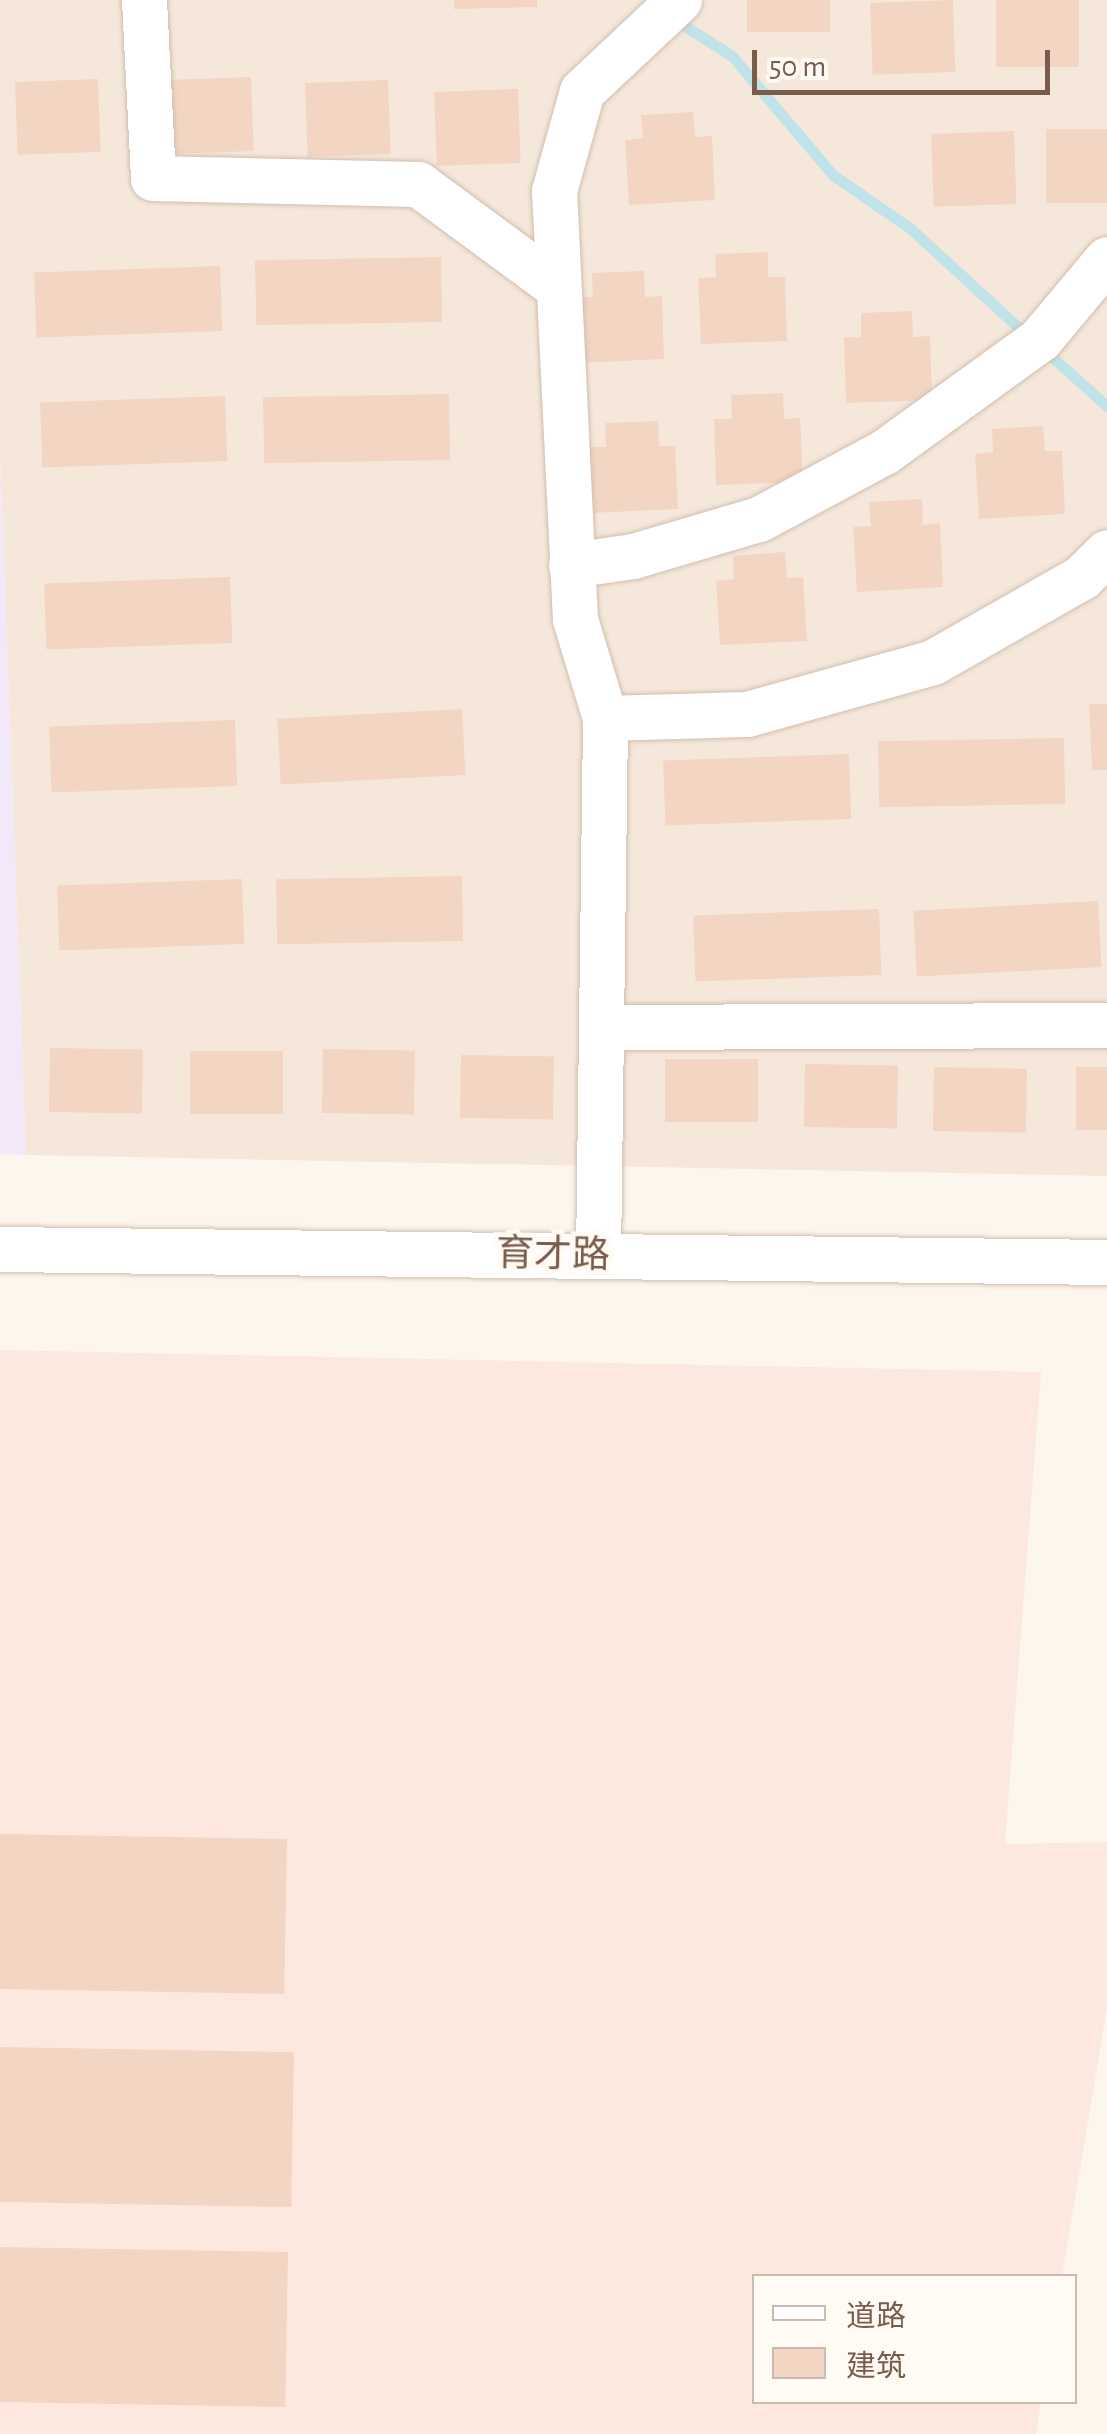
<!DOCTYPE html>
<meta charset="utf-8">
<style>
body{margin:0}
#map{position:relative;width:1107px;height:2434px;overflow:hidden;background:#fdf6ec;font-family:"Alegreya Sans","Noto Sans SC",sans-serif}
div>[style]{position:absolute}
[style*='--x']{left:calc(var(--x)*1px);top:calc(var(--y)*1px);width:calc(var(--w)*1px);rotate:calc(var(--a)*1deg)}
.residential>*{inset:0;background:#f5e8da}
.commercial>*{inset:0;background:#fde8e0}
.education>*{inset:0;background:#f3e8fa}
.stream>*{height:11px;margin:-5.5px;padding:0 5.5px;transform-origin:5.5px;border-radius:5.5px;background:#bfe3e8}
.building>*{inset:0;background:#f3d5c3;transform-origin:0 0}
.roads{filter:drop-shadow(0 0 2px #d1beb0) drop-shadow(0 0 2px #d1beb0)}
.minor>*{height:45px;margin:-22.5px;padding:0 22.5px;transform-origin:22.5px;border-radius:22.5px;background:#fff}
span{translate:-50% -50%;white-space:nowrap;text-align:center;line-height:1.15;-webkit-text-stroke:10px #fffaf3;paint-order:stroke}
.street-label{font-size:38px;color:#7a5c4d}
.legend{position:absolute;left:752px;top:2274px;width:325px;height:130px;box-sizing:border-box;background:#fffaf3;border:2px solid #cabbb1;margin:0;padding:12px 18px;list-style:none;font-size:30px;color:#7a5c4d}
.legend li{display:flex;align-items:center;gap:20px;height:50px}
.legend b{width:50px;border:2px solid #cabbb1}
.scale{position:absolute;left:752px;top:50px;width:298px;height:45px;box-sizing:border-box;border:5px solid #7a5c4d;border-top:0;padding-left:12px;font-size:30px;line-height:35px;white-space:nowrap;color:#7a5c4d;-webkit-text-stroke:8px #fffaf3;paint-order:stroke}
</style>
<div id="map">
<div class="residential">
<i style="clip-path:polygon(0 0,1107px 0,1107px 1176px,26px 1155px,0 457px)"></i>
</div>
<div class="commercial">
<i style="clip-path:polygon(0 1350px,1041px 1372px,1005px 1844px,1107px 1842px,1107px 2008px,1062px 2276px,754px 2276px,754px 2402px,1041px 2402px,1036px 2434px,0 2434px)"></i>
</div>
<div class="education">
<i style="clip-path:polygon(0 457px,26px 1155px,0 1154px)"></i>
</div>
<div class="stream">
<i style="--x:672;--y:18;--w:71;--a:32.3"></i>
<i style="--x:732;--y:56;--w:156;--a:49.7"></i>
<i style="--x:833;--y:175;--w:95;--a:34.7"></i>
<i style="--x:911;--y:229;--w:160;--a:42.5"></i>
<i style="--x:1043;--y:349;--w:86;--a:41.7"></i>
</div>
<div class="building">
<i style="clip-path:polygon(454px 0,537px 0,537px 7px,454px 9px)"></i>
<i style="left:747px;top:0;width:83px;height:32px"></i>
<i style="left:953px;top:0;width:72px;height:83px;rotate:88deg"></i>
<i style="left:996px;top:0;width:83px;height:67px"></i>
<i style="left:251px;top:77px;width:74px;height:83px;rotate:88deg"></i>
<i style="left:98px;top:79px;width:73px;height:83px;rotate:88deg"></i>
<i style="left:388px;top:80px;width:74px;height:83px;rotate:88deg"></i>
<i style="left:518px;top:89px;width:74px;height:84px;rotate:88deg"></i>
<i style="clip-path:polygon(693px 112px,695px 137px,712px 136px,715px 200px,629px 205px,625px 140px,643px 138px,641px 115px)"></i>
<i style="left:1107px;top:129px;width:74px;height:61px;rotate:90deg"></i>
<i style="left:1014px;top:131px;width:73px;height:83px;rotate:88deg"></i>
<i style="clip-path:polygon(768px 252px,768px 277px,785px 277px,787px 341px,701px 344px,698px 278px,716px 277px,715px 254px)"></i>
<i style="left:441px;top:257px;width:65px;height:186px;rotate:89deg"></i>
<i style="left:220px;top:266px;width:65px;height:186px;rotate:88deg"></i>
<i style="clip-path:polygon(644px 271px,645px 297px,662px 296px,664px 359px,577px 363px,575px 297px,593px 297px,592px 273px)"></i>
<i style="clip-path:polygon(912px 311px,913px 337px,930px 336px,932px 400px,846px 403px,844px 337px,861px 337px,861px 313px)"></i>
<i style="clip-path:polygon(783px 393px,784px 419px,800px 418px,803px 482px,716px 485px,714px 419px,732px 419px,731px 395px)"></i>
<i style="left:449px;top:394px;width:66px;height:186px;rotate:89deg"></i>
<i style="left:225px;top:396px;width:65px;height:185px;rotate:88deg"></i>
<i style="clip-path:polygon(658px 421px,659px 446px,675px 446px,678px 509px,591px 513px,588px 447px,606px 447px,605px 423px)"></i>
<i style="clip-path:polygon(1043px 426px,1045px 451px,1062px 451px,1065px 514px,979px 519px,975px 454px,993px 452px,992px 429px)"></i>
<i style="clip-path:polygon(922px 499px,923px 525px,940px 523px,943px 587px,857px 592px,853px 527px,871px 526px,869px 502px)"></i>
<i style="clip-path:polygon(785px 552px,787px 578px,803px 577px,807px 641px,720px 645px,716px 581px,734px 579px,733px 556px)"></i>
<i style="left:230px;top:577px;width:66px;height:186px;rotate:88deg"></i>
<i style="clip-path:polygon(1089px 704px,1107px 704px,1107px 770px,1092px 770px)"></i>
<i style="left:462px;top:709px;width:66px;height:185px;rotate:87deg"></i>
<i style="left:235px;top:720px;width:66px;height:186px;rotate:88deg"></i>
<i style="left:1064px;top:738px;width:66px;height:186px;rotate:89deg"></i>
<i style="left:849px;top:754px;width:65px;height:186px;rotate:88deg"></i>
<i style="left:462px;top:876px;width:65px;height:186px;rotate:89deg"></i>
<i style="left:242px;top:879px;width:65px;height:185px;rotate:88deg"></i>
<i style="left:1098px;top:901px;width:66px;height:185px;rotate:87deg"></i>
<i style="left:879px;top:909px;width:66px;height:186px;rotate:88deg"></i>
<i style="left:50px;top:1048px;width:93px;height:64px;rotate:1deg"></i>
<i style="left:323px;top:1049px;width:92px;height:64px;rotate:1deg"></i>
<i style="left:190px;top:1051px;width:93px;height:63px"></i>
<i style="left:461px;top:1055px;width:93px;height:63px;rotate:1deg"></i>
<i style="left:665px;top:1059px;width:93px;height:63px"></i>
<i style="left:805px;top:1064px;width:93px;height:63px;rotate:1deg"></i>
<i style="left:934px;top:1067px;width:93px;height:64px;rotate:1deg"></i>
<i style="left:1076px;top:1067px;width:31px;height:63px"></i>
<i style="left:0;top:1834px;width:287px;height:155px;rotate:1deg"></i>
<i style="left:0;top:2047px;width:294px;height:155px;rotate:1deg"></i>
<i style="left:0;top:2247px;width:288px;height:155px;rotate:1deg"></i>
</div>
<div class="roads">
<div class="minor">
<i style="--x:144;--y:0;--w:178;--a:87.1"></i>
<i style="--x:153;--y:178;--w:265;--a:1.3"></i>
<i style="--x:418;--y:184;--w:170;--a:36.4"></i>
<i style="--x:571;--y:565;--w:63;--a:-8.3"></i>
<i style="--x:633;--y:556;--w:131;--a:-16.4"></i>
<i style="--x:759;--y:519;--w:142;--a:-28.2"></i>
<i style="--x:884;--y:452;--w:193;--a:-35.9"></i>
<i style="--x:1040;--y:339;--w:104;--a:-50.1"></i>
<i style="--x:605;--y:718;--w:142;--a:-1.6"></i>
<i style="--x:747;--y:714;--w:193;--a:-15.6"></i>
<i style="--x:933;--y:662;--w:172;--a:-29.7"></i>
<i style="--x:1082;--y:577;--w:35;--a:-45"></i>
<i style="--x:602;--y:1027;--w:505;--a:-0.23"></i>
<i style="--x:0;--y:1249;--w:1107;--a:0.67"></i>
<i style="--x:598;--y:1256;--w:538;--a:-89.25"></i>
<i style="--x:605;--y:718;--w:103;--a:-106.9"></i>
<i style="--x:575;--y:619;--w:429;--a:-92.8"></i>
<i style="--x:554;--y:191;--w:104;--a:-74.4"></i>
<i style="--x:582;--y:91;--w:133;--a:-43.2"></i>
</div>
</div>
<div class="street-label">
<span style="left:553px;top:1256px;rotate:1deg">育才路</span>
</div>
<ul class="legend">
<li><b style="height:12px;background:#fff"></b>道路</li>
<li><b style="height:28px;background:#f3d5c3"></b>建筑</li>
</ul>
<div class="scale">50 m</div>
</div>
